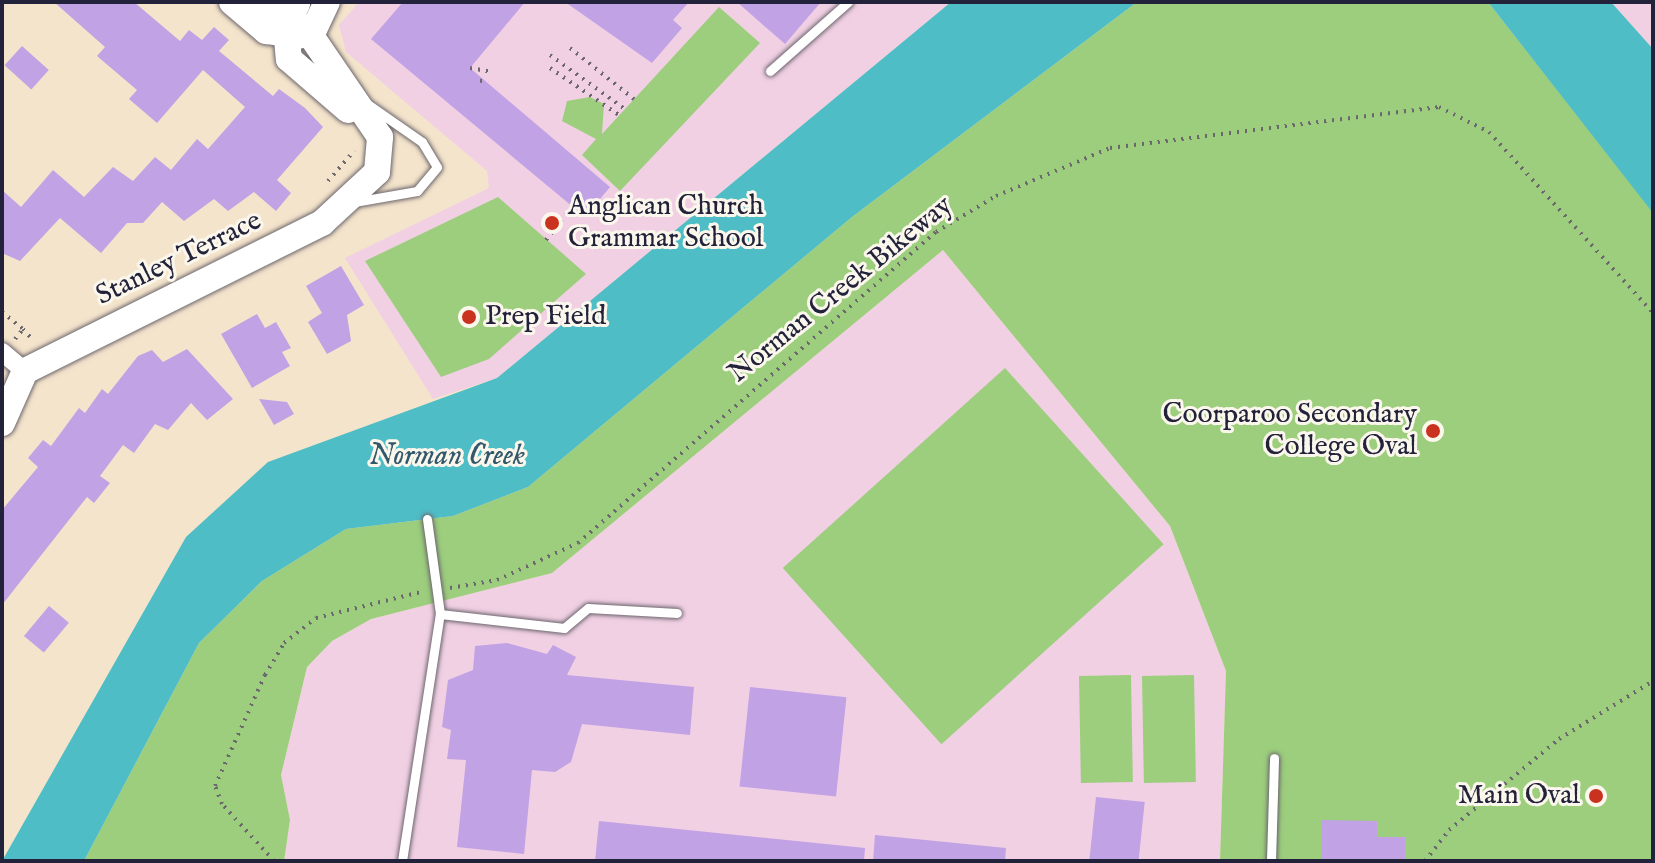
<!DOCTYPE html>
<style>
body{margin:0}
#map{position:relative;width:1655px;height:863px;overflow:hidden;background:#f4e4cb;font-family:"IM FELL English",serif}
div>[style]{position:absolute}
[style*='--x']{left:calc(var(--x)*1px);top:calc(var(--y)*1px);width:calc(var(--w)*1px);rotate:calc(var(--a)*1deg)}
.built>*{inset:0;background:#f1d0e4}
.green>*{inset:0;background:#9cce7d;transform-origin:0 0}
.water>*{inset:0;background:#4fbdc6}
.building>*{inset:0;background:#c1a2e5;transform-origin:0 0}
.path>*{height:4px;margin-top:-2px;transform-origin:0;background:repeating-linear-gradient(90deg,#6c666d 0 2px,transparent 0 8px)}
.roads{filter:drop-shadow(0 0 2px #6c666d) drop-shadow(0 0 2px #6c666d)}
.lane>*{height:9px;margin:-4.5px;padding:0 4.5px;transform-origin:4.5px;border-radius:4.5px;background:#fff}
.street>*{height:18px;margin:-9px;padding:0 9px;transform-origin:9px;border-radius:9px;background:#fff}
.secondary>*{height:26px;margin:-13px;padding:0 13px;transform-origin:13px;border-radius:13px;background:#fff}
.dots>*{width:22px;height:22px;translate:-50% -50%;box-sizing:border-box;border:4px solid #fbf7ec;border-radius:50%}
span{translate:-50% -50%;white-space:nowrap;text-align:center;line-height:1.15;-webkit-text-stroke:6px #fbf7ec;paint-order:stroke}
.poi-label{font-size:28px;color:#22223b}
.left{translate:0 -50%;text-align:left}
.right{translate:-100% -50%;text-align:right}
.street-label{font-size:28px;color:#22223b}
.water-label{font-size:30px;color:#32586c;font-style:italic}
.frame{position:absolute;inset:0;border:4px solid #22223b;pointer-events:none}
</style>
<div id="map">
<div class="built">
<i style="clip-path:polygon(359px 2px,951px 2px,497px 378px,433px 399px,345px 258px,489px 188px,487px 171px,346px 52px,339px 25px)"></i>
<i style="clip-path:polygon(1611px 2px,1653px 2px,1653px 49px)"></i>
<i style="clip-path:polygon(943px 250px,1170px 526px,1226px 671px,1220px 861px,284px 861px,290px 820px,281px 775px,307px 667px,332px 641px,371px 619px,552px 573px)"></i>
</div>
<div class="green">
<i style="clip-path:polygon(1137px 2px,1488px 2px,1653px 212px,1653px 861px,1220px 861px,1226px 671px,1170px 526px,943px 250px,552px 573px,371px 619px,332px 641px,307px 667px,281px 775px,290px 820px,284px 861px,84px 861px,199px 643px,262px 581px,346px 529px,453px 516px,528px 487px,852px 217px)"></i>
<i style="clip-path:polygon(719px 7px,760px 43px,620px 191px,582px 155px,596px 139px,562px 121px,567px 101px,590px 97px,604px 104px,602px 134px)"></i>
<i style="clip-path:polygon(498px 197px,586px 274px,489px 359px,441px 377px,365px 261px)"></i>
<i style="left:1005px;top:368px;width:237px;height:299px;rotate:48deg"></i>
<i style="left:1131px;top:675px;width:107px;height:52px;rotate:89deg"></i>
<i style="left:1194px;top:675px;width:107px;height:52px;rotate:89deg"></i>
</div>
<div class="water">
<i style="clip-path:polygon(951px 2px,1137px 2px,852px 217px,528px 487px,453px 516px,346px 529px,262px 581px,199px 643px,84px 861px,2px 861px,186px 537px,268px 462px,497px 378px)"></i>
<i style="clip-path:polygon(1488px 2px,1611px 2px,1653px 49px,1653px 213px)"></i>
</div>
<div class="building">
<i style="clip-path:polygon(54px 2px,134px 2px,180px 41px,189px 30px,202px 40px,214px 27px,229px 40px,219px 51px,273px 96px,279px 89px,305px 108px,323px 127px,277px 180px,291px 193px,276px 211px,254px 192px,228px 211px,214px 199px,184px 221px,162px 202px,143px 223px,127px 223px,101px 253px,60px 218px,20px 261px,2px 253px,2px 190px,21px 207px,53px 170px,84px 197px,113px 167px,133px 181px,155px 157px,171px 170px,197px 139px,208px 149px,245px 107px,203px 70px,157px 123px,129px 99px,137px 90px,97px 56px,105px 47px)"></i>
<i style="clip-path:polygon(403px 2px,525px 2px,470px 68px,610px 187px,585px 217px,371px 39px)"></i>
<i style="clip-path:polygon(565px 2px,689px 2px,673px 20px,682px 28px,652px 63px)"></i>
<i style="clip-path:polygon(737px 2px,821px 2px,785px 44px)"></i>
<i style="left:22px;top:46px;width:36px;height:26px;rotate:42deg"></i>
<i style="clip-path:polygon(341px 266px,364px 305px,347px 315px,351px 341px,327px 354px,308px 322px,322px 313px,306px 286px)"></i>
<i style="clip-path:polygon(257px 314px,265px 328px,276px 322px,291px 348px,282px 352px,290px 366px,252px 388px,221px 334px)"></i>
<i style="clip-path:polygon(187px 349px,233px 399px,207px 420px,191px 403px,168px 430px,155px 424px,134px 453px,123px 445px,100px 476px,110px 483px,94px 503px,87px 497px,2px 605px,2px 510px,38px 467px,28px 458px,43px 440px,51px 446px,79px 408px,85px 413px,102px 389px,108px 394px,138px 356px,152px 350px,163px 362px)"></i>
<i style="clip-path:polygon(259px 399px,287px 402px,294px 414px,274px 425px)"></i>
<i style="left:49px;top:606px;width:26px;height:39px;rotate:40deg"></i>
<i style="clip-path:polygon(507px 643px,547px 654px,553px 645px,576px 657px,567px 675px,694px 687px,690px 735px,582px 724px,571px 762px,555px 772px,532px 770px,524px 854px,457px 847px,466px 760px,447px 759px,451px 730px,442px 727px,448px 680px,473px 670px,475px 646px)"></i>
<i style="left:750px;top:687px;width:97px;height:100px;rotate:6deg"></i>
<i style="left:1096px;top:797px;width:49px;height:64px;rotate:6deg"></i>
<i style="clip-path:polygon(1321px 820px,1377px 821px,1377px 837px,1405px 837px,1405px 861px,1321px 861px)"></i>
<i style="clip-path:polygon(599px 821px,865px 848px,864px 861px,595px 861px)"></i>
<i style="clip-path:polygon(875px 835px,1006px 848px,1005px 861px,873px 861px)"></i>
</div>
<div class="path">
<i style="--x:570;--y:48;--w:82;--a:38.6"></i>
<i style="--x:550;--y:55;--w:92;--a:35.8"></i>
<i style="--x:470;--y:68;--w:23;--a:10"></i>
<i style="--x:550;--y:68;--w:83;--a:34.3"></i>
<i style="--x:480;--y:81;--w:8;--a:-7"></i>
<i style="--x:328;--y:181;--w:40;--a:-49"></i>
<i style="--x:546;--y:240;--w:42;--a:-51.8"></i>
<i style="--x:2;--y:312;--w:27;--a:39"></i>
<i style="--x:15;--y:339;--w:13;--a:-51"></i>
<i style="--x:23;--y:329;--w:15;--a:48"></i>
<i style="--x:450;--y:588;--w:48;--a:-9.7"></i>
<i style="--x:497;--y:580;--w:89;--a:-24.6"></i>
<i style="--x:578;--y:543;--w:474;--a:-41"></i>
<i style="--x:936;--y:232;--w:70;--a:-31"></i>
<i style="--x:996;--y:196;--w:124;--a:-22.8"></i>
<i style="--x:1110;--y:148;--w:332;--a:-7.1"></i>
<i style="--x:1439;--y:107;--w:56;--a:26.6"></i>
<i style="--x:1489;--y:132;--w:244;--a:47.8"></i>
<i style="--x:274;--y:861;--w:77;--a:-132.4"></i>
<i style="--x:222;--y:804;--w:19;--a:-111"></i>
<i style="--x:215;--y:786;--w:122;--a:-65.8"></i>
<i style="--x:265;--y:675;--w:37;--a:-59"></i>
<i style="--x:284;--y:643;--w:41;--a:-38"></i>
<i style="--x:316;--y:618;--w:108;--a:-13.9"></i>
<i style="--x:1425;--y:861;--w:39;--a:-52"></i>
<i style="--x:1449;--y:830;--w:143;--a:-39.6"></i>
<i style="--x:1559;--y:739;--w:110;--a:-31.7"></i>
</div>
<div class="roads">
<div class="lane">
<i style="--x:770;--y:71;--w:104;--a:-41.5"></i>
<i style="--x:354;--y:202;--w:64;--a:-9.9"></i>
<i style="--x:417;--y:191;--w:31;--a:-50"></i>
<i style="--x:437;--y:167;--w:29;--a:-121"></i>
<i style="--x:422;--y:142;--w:77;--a:-145.1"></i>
<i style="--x:427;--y:519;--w:96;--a:82.2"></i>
<i style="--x:402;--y:861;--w:250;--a:-81.3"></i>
<i style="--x:440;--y:614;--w:125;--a:6.4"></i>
<i style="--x:564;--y:628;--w:31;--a:-40"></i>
<i style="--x:588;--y:608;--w:89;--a:3.2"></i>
<i style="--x:1271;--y:861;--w:103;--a:-88.3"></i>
</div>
<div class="street">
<i style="--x:2;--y:352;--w:30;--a:40"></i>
</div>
<div class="secondary">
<i style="--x:232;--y:2;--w:45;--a:40.5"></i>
<i style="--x:266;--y:31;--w:34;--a:8"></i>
<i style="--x:297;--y:4;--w:25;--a:116"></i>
<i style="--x:286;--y:27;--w:32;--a:85"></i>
<i style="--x:289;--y:59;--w:78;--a:40.8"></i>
<i style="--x:311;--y:36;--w:38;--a:-65"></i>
<i style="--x:2;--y:423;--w:57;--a:-66.1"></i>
<i style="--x:25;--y:371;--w:332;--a:-26.5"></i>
<i style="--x:322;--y:223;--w:75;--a:-42.8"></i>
<i style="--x:377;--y:172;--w:35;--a:-85"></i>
<i style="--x:380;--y:137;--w:122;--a:-124.3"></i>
<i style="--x:311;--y:36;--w:30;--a:-138"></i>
<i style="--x:289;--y:16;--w:49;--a:-163.4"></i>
</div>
</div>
<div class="dots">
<i style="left:552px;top:223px;background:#c8321e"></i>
<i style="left:469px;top:317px;background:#c8321e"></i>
<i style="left:1433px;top:431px;background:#c8321e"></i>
<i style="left:1596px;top:796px;background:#c8321e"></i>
</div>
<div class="poi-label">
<span class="left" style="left:568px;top:223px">Anglican Church<br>Grammar School</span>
<span class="left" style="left:485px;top:317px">Prep Field</span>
<span class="right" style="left:1417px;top:431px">Coorparoo Secondary<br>College Oval</span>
<span class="right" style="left:1580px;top:796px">Main Oval</span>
</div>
<div class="street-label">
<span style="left:179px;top:259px;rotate:-26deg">Stanley Terrace</span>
<span style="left:841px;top:290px;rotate:-39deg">Norman Creek Bikeway</span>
</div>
<div class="water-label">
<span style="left:447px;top:456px">Norman Creek</span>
</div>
<div class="frame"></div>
</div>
